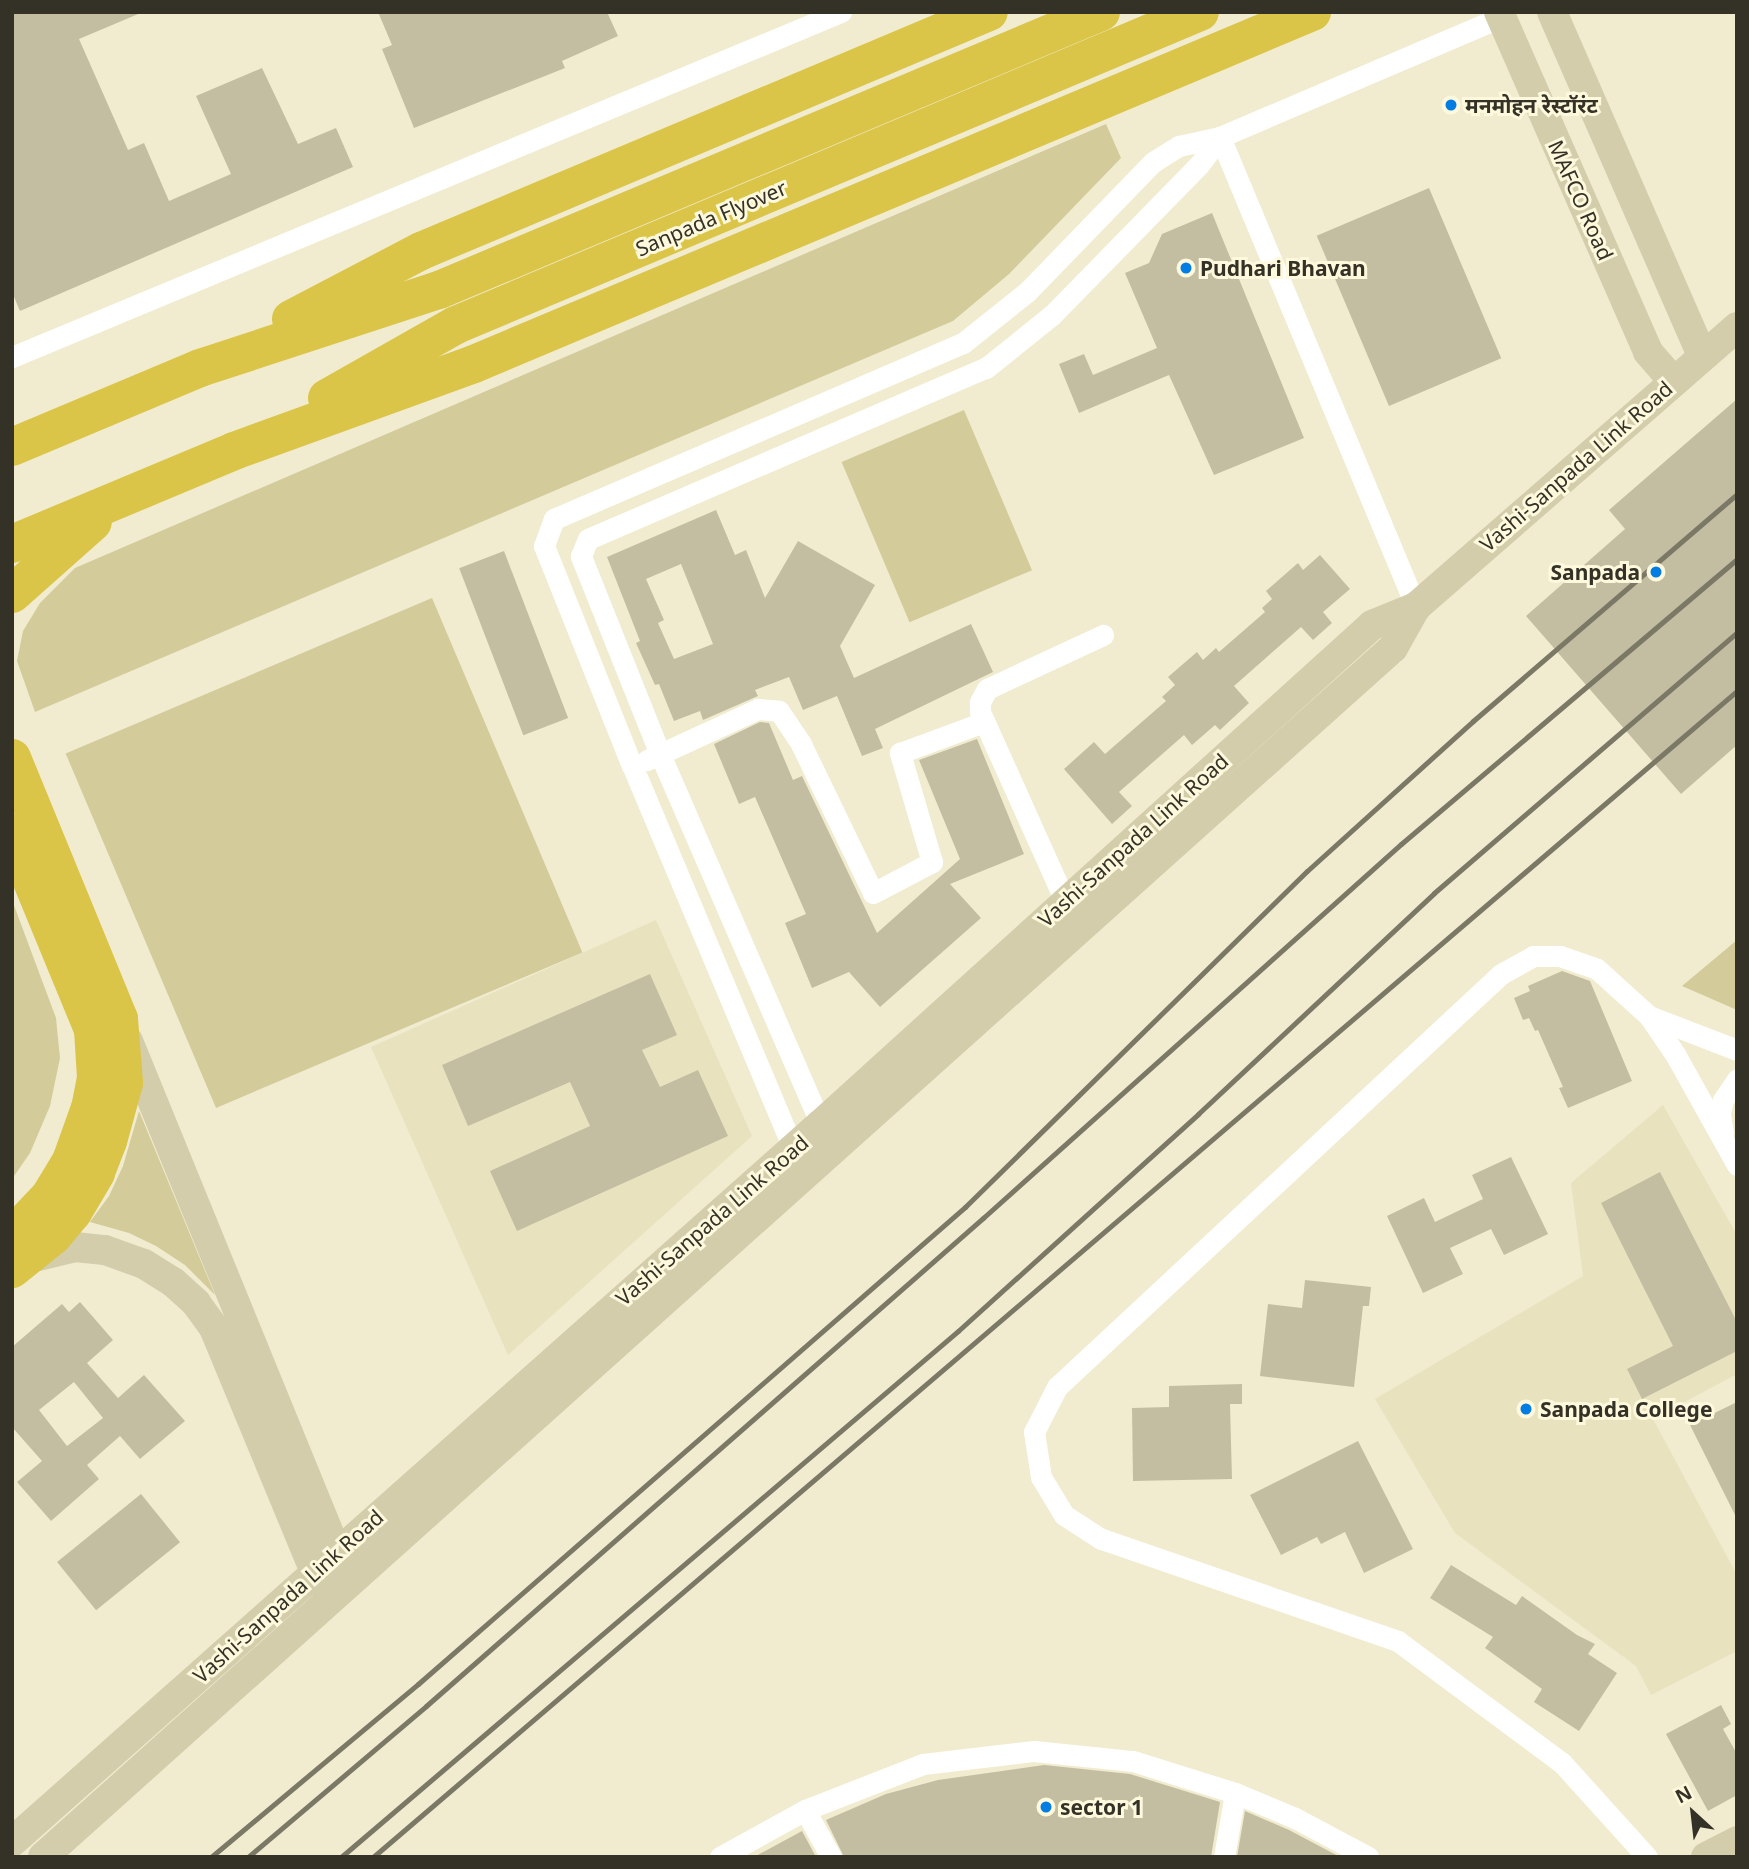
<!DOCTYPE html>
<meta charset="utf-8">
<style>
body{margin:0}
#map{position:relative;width:1749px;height:1869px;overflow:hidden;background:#f1eccf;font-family:"Noto Sans","Noto Sans Devanagari",sans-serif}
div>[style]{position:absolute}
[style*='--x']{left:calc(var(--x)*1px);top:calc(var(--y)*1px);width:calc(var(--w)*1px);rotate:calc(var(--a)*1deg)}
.built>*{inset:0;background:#e8e2be}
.green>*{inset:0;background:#d3cb9a;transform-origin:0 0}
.building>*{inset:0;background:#c3bea2;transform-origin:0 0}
.street>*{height:21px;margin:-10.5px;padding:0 10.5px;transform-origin:10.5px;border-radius:10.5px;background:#fff}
.secondary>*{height:30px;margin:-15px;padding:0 15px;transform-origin:15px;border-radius:15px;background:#d3cdac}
.highway>*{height:38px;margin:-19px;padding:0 19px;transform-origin:19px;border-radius:19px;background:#dac548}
.rail>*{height:5px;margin:-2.5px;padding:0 2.5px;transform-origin:2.5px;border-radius:2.5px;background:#7b7866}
.dots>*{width:19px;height:19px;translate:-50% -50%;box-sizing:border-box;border:4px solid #fef9dc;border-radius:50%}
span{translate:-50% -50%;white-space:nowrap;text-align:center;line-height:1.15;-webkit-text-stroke:6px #fef9dc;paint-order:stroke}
.poi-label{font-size:21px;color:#343227;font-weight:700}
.left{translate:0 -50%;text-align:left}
.right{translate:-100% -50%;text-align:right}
.street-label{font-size:21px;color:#343227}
.frame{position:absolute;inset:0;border:14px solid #343227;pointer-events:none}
.north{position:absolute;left:1658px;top:1778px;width:70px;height:70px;-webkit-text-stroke:5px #fef9dc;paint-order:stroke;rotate:333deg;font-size:19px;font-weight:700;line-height:28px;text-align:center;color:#343227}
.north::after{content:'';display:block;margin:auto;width:24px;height:32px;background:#343227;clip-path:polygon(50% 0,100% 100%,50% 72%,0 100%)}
</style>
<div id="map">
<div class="built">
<i style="clip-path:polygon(656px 920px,752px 1136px,508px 1355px,371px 1047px)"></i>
<i style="clip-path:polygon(1663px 1105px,1737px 1235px,1737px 1374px,1653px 1419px,1737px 1575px,1737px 1651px,1651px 1695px,1636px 1666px,1455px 1533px,1375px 1399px,1583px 1276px,1571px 1183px)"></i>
</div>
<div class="green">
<i style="clip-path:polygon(1106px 124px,1121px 158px,1009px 274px,953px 321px,35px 712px,17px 661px,23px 631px,40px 603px,75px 568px)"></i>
<i style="left:964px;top:410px;width:174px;height:133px;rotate:67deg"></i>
<i style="left:432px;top:598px;width:385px;height:398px;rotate:67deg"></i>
<i style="clip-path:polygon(12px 900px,56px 1018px,60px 1058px,50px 1106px,30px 1153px,12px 1179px)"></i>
<i style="clip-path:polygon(1737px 940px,1737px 1010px,1682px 986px)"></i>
<i style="clip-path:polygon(139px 1111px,215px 1295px,185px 1265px,156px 1246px,129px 1233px,90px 1222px,109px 1196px,123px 1166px)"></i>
</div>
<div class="building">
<i style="clip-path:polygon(12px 12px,143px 12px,79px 39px,128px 150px,144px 143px,169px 201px,231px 174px,196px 96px,262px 68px,298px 144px,336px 128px,353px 167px,20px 311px,12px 292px)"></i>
<i style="clip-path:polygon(378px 12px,607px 12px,618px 36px,562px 61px,565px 68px,414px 128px,382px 49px,392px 45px)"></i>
<i style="left:1429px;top:188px;width:185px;height:122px;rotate:67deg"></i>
<i style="clip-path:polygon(1212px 213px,1304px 438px,1214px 475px,1169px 375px,1079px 413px,1059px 364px,1084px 354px,1093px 375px,1157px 348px,1125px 273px,1149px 263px,1162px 234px)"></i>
<i style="clip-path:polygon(1737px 399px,1737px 745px,1681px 794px,1526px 616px,1625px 529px,1609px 510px)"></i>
<i style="clip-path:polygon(evenodd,716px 510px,735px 555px,746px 550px,765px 598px,798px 541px,875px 585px,840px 646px,854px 678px,971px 624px,993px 672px,875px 729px,883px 748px,862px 756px,837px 696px,803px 710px,789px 677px,755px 690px,758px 696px,703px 720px,700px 711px,674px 721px,659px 684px,655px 685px,636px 643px,640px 641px,607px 557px,716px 510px,681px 564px,713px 644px,674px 659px,658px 623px,664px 620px,646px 579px,681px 564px)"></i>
<i style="left:504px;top:551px;width:179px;height:48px;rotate:69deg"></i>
<i style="clip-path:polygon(1320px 555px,1350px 589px,1323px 612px,1332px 623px,1313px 640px,1301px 627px,1234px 686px,1249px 703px,1220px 730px,1215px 725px,1192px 745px,1184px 735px,1119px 792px,1132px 806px,1112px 824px,1064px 769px,1094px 742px,1105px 754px,1166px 701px,1162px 697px,1175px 685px,1168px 677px,1197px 652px,1203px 660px,1216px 648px,1219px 652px,1265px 612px,1262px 608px,1272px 599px,1266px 591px,1298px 563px,1303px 570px)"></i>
<i style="clip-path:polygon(760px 722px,769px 723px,793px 780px,802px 776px,877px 933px,960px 859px,919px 760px,977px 739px,1024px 854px,950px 884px,981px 918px,880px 1007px,849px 972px,812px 988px,785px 923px,806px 914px,755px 797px,739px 804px,714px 744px)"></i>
<i style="clip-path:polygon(1562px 971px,1590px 981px,1632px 1081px,1568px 1108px,1559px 1088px,1563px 1087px,1538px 1030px,1535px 1031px,1529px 1018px,1523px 1020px,1514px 998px,1530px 991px,1528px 986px)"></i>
<i style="clip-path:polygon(650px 974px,677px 1035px,642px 1050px,660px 1087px,698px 1070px,728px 1136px,517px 1231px,490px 1171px,590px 1126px,570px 1082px,468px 1126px,442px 1065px)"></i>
<i style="clip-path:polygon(1511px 1157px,1548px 1234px,1504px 1255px,1491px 1229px,1450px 1248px,1463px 1274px,1423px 1293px,1387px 1216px,1424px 1198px,1435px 1222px,1483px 1199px,1472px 1175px)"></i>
<i style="clip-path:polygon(1660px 1172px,1737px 1322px,1737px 1351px,1642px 1399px,1627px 1369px,1673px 1346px,1601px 1203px)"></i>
<i style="clip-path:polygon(1305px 1280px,1371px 1287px,1369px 1306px,1363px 1306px,1354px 1387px,1260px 1376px,1268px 1304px,1302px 1308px)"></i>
<i style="clip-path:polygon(evenodd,80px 1302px,113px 1340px,87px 1363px,118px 1398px,144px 1375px,185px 1421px,140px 1459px,120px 1436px,87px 1465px,99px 1479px,51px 1521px,17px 1482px,42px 1461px,12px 1427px,12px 1347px,62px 1304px,69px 1312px,80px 1302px,74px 1382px,103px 1418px,67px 1446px,39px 1410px,74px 1382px)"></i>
<i style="clip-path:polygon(1242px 1384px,1242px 1404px,1230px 1404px,1232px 1479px,1133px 1481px,1132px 1408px,1169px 1407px,1169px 1386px)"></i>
<i style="clip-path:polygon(1737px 1402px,1737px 1519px,1690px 1425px)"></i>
<i style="clip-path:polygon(1358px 1441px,1413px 1549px,1364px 1573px,1345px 1532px,1321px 1544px,1317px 1537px,1281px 1555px,1250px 1495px)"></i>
<i style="left:141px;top:1494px;width:62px;height:108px;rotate:51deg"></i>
<i style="clip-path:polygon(1451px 1565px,1516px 1605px,1522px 1596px,1577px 1635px,1595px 1644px,1588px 1654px,1617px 1673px,1579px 1731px,1534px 1702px,1542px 1689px,1485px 1648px,1493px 1637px,1430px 1598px)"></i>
<i style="clip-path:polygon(1721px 1705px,1731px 1724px,1723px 1729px,1737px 1754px,1737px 1795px,1708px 1811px,1666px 1734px)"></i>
<i style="clip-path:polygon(1044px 1765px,1130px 1774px,1220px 1802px,1211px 1857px,844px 1857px,826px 1820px,886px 1794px,938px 1780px)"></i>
<i style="clip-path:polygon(1245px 1811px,1289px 1830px,1340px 1857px,1237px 1857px)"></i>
<i style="clip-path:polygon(802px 1831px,816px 1857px,754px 1857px)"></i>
</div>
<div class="street">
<i style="--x:1220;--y:137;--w:509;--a:67.36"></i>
<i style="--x:12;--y:357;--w:898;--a:-22.6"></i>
<i style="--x:647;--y:760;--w:122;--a:-24.7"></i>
<i style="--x:758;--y:709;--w:21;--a:5"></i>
<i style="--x:779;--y:711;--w:40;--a:56"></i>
<i style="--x:801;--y:744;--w:165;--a:64.2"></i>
<i style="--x:873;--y:893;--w:67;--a:-27.7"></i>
<i style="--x:932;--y:862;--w:114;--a:-106.4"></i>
<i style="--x:900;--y:753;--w:90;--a:-20.3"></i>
<i style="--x:1070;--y:912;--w:219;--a:-114.2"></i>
<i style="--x:980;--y:712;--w:10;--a:-90"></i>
<i style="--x:980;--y:702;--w:15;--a:-62"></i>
<i style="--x:987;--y:689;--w:128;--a:-25"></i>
<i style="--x:1649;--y:1016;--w:46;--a:55.6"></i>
<i style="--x:1675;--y:1054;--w:127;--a:60.8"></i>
<i style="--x:1723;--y:1133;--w:20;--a:-99"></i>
<i style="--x:1720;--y:1113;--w:13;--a:-77"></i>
<i style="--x:1723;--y:1100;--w:25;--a:-56"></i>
<i style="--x:826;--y:1136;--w:417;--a:-113.5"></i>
<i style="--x:660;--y:754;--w:213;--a:-111.8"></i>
<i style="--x:581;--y:556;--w:18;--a:-68"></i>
<i style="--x:588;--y:539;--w:433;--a:-23.3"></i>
<i style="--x:986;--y:368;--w:85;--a:-38.8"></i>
<i style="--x:1052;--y:315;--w:210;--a:-45.6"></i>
<i style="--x:1199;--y:165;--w:35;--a:-53"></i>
<i style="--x:798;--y:1160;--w:428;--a:-112.8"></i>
<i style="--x:632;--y:766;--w:237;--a:-111.8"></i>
<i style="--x:544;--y:546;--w:29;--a:-70"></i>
<i style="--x:554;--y:519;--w:445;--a:-23.3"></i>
<i style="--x:963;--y:343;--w:82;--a:-38.6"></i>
<i style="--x:1027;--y:292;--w:181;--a:-45.9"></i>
<i style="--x:1153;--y:162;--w:31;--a:-32"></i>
<i style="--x:1179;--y:146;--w:42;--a:-12.4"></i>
<i style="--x:1220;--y:137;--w:306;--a:-23.1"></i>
<i style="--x:805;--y:1810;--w:54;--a:61"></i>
<i style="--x:720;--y:1857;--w:97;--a:-28.9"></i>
<i style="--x:805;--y:1810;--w:127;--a:-21.3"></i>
<i style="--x:923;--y:1764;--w:112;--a:-6.7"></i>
<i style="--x:1034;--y:1751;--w:100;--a:5.8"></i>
<i style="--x:1133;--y:1761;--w:107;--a:17.4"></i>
<i style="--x:1235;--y:1793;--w:65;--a:22.6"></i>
<i style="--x:1295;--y:1818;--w:83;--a:28.1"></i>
<i style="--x:1224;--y:1857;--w:65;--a:-80.2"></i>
<i style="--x:1647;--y:1857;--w:127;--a:-132.1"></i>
<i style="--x:1562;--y:1763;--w:204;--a:-143.4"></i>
<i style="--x:1398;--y:1641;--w:314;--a:-161"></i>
<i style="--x:1101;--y:1539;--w:44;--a:-147"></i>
<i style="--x:1064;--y:1515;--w:44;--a:-121.2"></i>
<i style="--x:1041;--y:1477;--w:46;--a:-98.8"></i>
<i style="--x:1034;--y:1432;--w:51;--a:-62.9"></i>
<i style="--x:1057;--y:1387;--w:606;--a:-42.93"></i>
<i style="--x:1501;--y:974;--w:37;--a:-29"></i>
<i style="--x:1533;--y:956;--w:27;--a:0"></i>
<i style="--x:1560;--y:956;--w:39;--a:19"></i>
<i style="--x:1597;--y:969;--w:70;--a:42.1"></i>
<i style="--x:1649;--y:1016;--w:94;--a:21.1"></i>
</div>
<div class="secondary">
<i style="--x:1499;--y:12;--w:371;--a:66.3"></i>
<i style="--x:1648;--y:352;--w:38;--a:49"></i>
<i style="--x:1552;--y:12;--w:375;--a:66.4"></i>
<i style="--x:128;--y:1041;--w:553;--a:67.79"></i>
<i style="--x:337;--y:1553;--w:16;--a:52"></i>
<i style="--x:30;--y:1258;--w:46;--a:-13.7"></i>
<i style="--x:75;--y:1247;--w:30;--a:6"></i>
<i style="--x:105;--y:1250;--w:41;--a:19.7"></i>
<i style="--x:144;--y:1264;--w:34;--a:32"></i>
<i style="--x:173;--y:1282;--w:31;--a:42"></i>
<i style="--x:196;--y:1303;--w:31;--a:54"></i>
<i style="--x:214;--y:1328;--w:264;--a:67.5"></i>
<i style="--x:315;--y:1572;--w:17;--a:54"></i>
<i style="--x:12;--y:1842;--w:1082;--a:-41.59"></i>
<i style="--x:821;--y:1124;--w:743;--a:-42.16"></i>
<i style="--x:1372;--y:625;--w:48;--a:-22.2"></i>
<i style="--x:1416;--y:607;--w:426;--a:-41.1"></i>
<i style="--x:43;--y:1857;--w:1812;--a:-41.85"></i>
<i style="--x:1393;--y:648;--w:47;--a:-60.7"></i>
<i style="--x:1706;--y:1857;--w:35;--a:-27"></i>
</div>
<div class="highway">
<i style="--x:291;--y:319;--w:147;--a:-27.6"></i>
<i style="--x:421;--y:251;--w:616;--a:-22.82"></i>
<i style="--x:327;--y:398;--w:148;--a:-29.5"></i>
<i style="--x:456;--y:325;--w:807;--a:-22.82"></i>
<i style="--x:12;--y:447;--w:204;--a:-22.8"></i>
<i style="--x:200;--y:368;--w:251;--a:-18.1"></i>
<i style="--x:439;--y:290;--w:718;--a:-22.78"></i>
<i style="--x:12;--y:544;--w:241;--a:-22.7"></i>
<i style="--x:234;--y:451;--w:255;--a:-19.9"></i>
<i style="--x:474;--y:364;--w:909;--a:-22.78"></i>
<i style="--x:12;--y:594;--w:108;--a:-41.6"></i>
<i style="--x:12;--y:758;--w:282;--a:67.7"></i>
<i style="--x:119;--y:1019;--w:64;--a:85.5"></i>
<i style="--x:124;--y:1083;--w:60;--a:105.4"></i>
<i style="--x:108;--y:1141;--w:34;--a:111"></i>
<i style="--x:96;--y:1173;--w:45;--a:120.5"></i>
<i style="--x:73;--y:1212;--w:31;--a:130"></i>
<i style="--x:53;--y:1236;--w:53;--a:141.2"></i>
<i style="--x:12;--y:833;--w:213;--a:67.6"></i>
<i style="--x:93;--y:1030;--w:48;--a:86.4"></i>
<i style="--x:96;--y:1078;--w:31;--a:101"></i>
<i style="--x:90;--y:1108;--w:56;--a:109.7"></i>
<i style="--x:71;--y:1161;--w:41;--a:121"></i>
<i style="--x:50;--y:1196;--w:55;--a:133.5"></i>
</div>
<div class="rail">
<i style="--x:211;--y:1857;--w:270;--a:-39.9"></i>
<i style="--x:418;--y:1684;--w:726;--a:-41.09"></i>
<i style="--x:965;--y:1207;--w:479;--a:-44.5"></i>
<i style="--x:1307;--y:871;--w:224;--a:-42.1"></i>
<i style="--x:1473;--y:721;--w:348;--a:-40.7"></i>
<i style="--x:248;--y:1857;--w:233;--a:-40.3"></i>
<i style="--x:426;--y:1706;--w:741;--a:-41.22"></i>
<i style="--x:983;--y:1218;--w:561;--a:-41.82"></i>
<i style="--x:1401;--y:844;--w:441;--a:-40.3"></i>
<i style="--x:341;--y:1857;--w:811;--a:-40.45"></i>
<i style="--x:958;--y:1331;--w:324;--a:-42.1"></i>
<i style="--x:1198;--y:1114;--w:323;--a:-43.1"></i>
<i style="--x:1434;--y:893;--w:400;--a:-40.7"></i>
<i style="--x:373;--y:1857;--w:1794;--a:-40.53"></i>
</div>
<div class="dots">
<i style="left:1451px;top:105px;background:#027de4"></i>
<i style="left:1186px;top:268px;background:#027de4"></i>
<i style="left:1656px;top:572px;background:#027de4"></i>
<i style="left:1526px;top:1409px;background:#027de4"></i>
<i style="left:1046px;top:1807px;background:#027de4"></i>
</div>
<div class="poi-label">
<span class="left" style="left:1465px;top:105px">मनमोहन रेस्टॉरंट</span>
<span class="left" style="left:1200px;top:268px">Pudhari Bhavan</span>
<span class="right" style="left:1640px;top:572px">Sanpada</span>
<span class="left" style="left:1540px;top:1409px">Sanpada College</span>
<span class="left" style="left:1060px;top:1807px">sector 1</span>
</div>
<div class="street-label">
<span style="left:1581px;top:200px;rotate:66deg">MAFCO Road</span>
<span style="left:711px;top:218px;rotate:-23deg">Sanpada Flyover</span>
<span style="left:1576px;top:466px;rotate:-41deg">Vashi-Sanpada Link Road</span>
<span style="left:1133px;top:840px;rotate:-42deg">Vashi-Sanpada Link Road</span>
<span style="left:712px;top:1220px;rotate:-41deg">Vashi-Sanpada Link Road</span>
<span style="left:288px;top:1596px;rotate:-42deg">Vashi-Sanpada Link Road</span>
</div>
<div class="frame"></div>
<div class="north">N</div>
</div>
